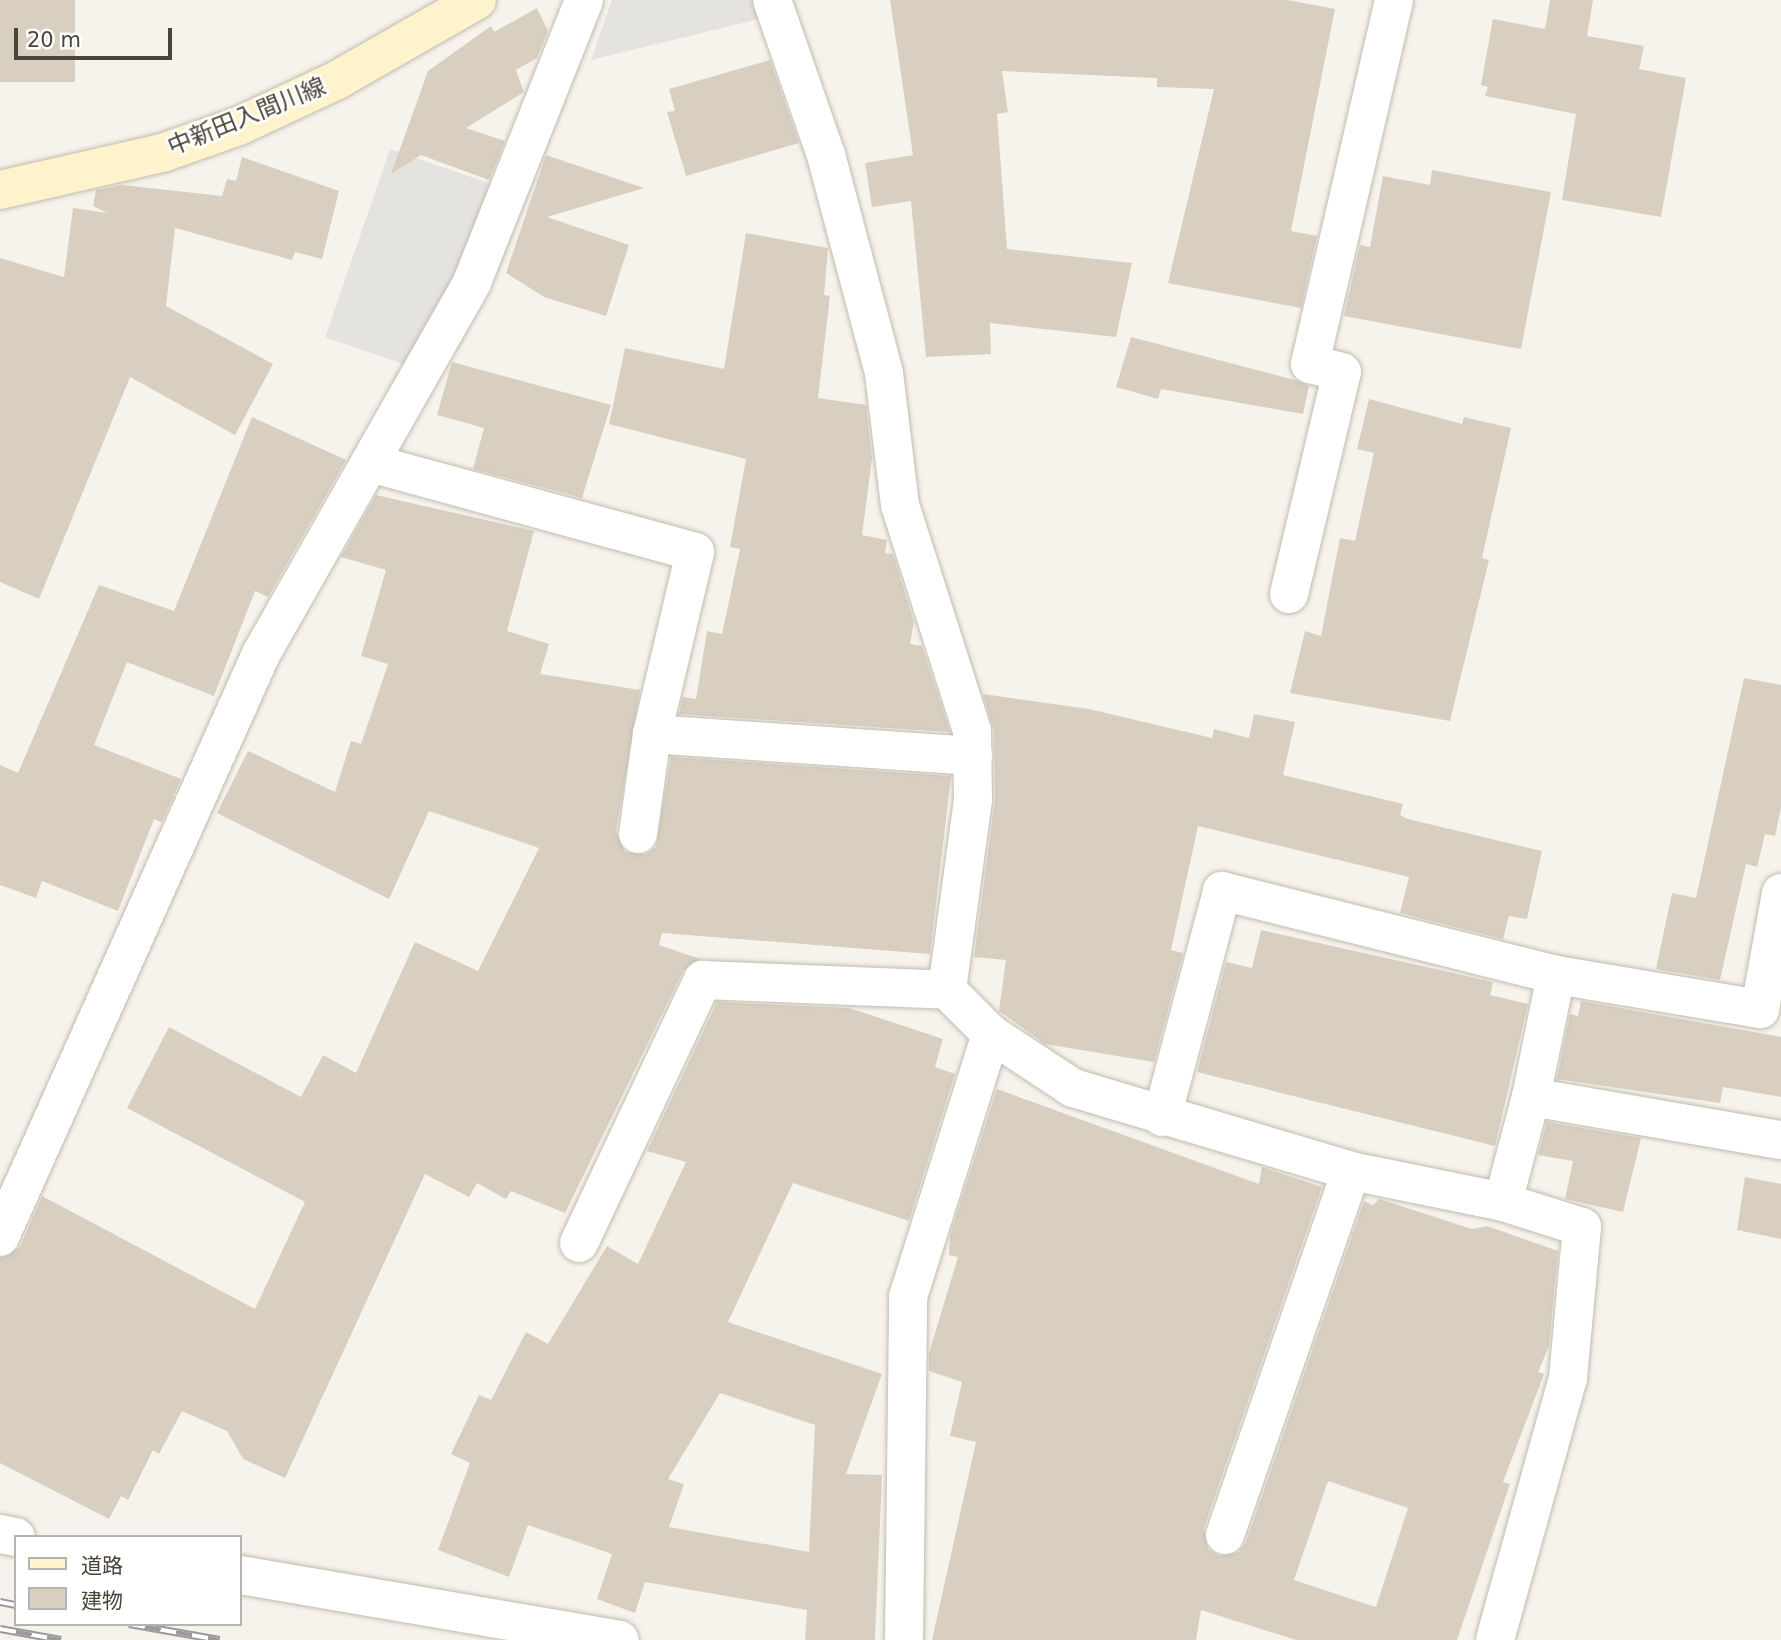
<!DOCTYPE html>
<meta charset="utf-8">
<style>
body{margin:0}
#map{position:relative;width:1781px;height:1640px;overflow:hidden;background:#f6f3ec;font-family:"DejaVu Sans","Noto Sans JP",sans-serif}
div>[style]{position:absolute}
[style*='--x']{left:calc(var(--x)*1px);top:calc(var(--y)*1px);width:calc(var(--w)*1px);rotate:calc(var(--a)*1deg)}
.parking>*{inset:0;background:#e5e3e0;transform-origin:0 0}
.building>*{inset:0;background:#d8cfc1;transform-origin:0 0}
.roads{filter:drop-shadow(0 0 2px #c2bbae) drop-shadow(0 0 2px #c2bbae)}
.minor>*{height:38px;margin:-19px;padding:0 19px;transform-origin:19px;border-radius:19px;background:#fff}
.secondary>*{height:38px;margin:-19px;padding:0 19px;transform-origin:19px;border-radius:19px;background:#fff3cd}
.rail>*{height:8px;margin-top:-4px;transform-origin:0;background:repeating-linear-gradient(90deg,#fff 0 16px,#9a9a9a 0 32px);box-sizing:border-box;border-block:2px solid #9a9a9a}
span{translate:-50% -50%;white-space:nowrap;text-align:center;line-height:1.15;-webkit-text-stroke:5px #fff;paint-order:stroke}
.street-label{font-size:24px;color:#4b4439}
.legend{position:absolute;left:14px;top:1535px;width:228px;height:91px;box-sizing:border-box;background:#fff;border:2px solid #b7b4b0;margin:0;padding:9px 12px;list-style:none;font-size:21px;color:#4b4439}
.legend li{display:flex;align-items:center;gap:14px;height:35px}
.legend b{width:35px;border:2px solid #b7b4b0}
.scale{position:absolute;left:14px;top:28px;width:158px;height:32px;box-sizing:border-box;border:4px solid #4b4439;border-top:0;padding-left:9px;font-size:21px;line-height:24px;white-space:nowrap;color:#4b4439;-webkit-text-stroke:5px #fff;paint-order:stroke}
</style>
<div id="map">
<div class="parking">
<i style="clip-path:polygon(612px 0,761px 0,767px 17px,591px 60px)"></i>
<i style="left:390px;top:149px;width:118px;height:199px;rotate:19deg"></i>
</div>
<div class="building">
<i style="left:0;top:0;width:75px;height:82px"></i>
<i style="clip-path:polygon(890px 0,1287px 0,1335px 9px,1291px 231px,1317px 236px,1301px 308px,1168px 283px,1214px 89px,1157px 87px,1157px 78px,1002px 71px,1008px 112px,997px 114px,1007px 249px,1132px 263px,1116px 337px,990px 323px,991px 354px,926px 357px,911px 201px,872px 207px,865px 163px,913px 155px)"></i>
<i style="clip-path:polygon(1550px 0,1593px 0,1587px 36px,1644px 46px,1639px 69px,1686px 78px,1661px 217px,1562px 200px,1576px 114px,1485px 96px,1488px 87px,1481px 85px,1493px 19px,1545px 29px)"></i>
<i style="clip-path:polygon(537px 8px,548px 31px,537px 58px,516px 70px,524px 92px,466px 128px,505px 141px,489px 180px,421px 155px,391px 174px,428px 71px,491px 26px,494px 32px)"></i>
<i style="clip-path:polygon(770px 60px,799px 143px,686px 176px,667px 112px,675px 111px,669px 89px)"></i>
<i style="clip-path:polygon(546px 155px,644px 188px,547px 217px,629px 245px,606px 316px,544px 297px,506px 273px)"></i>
<i style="clip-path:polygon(242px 157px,339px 191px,322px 259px,295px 252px,292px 260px,175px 228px,166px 306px,273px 364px,235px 435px,130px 377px,39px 599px,0 582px,0 258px,64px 277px,73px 208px,107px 213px,93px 206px,96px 190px,122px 185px,222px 196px,227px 179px,236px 181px)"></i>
<i style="clip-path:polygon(1432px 170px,1551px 192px,1521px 349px,1344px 316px,1360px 245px,1370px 247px,1383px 176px,1430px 185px)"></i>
<i style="clip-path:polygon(746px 233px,828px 248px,824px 295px,830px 296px,818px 398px,866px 405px,872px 458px,862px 535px,887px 540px,885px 553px,893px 554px,914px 622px,910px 644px,922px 646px,950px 732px,679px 714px,683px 697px,696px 699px,707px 631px,722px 634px,740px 549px,730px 547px,746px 459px,609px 424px,625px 348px,724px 369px)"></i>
<i style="clip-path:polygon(1131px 337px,1295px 380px,1309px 386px,1303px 414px,1161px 389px,1158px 399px,1116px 387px)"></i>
<i style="clip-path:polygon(452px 362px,611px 405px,582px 498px,473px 469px,484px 428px,437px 415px)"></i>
<i style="clip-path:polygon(1369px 399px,1462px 424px,1464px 417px,1511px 428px,1482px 558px,1489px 560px,1450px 721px,1290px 693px,1305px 631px,1321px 636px,1340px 538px,1355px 541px,1374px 453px,1357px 449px)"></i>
<i style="clip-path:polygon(252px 417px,346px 460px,268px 597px,255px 591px,214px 696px,127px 662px,94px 745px,181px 779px,162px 822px,154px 819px,118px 911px,42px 881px,36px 898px,0 885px,0 765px,18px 773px,99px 585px,174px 611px)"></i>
<i style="clip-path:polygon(376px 495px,534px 531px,507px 631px,549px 644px,540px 674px,640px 690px,616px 831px,625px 852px,646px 854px,656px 847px,671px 757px,951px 776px,930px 954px,662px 933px,659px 945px,700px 959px,683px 971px,565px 1213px,511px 1191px,506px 1199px,477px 1183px,469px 1197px,425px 1174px,285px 1478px,243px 1459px,227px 1431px,182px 1411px,159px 1454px,153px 1450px,128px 1500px,121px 1496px,109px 1519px,0 1463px,0 1258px,20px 1247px,42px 1196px,255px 1309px,305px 1202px,127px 1108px,169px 1027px,301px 1097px,323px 1055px,356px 1073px,415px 942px,478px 971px,539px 848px,429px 811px,389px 899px,217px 813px,248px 751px,335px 792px,351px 741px,361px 744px,388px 664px,361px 656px,386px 570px,341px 557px)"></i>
<i style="clip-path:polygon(1744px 678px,1781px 685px,1781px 808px,1775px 836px,1765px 834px,1757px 867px,1746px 864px,1720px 980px,1656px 969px,1672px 893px,1696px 898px)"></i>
<i style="clip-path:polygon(983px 694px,1089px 709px,1212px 738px,1214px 729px,1249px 738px,1254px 714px,1295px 722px,1283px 775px,1403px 804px,1400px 815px,1408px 819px,1542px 851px,1527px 919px,1509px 916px,1503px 939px,1400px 913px,1409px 877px,1198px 826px,1171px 950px,1183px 953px,1154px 1062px,1045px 1044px,999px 1011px,1006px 960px,974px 957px,995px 800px,994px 730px)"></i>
<i style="clip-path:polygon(1261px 930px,1493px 982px,1490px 995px,1528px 1004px,1495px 1146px,1197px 1072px,1226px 962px,1252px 968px)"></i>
<i style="clip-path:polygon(1581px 1001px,1781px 1037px,1781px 1097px,1723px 1087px,1720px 1103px,1557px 1079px,1570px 1014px,1578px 1016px)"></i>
<i style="clip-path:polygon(evenodd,717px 1002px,849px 1008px,943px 1039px,935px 1067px,955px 1074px,909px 1221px,793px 1183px,728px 1322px,882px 1374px,846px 1474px,882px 1475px,875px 1640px,805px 1640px,807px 1610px,645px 1582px,635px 1613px,597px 1599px,612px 1554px,528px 1525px,509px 1577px,438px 1550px,470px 1463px,451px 1454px,479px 1395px,491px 1400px,526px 1332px,548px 1344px,607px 1246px,638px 1264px,686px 1162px,647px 1151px,717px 1002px,720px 1393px,815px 1425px,809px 1552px,669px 1527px,684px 1484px,668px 1479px,720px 1393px)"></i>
<i style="clip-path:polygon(evenodd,997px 1089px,1259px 1184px,1262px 1167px,1322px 1187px,1204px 1528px,1208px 1549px,1219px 1556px,1239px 1552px,1246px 1542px,1364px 1201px,1373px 1205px,1379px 1199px,1472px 1229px,1487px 1226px,1558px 1251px,1549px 1346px,1538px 1372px,1544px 1374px,1503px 1482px,1510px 1484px,1457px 1640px,1296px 1640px,1201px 1610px,1196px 1640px,932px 1640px,976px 1442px,950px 1436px,962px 1382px,929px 1371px,929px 1353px,958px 1257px,949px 1255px,950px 1235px,997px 1089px,1328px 1481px,1408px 1508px,1376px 1607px,1294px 1580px,1328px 1481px)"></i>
<i style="clip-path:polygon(1547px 1122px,1641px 1138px,1623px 1212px,1565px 1199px,1573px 1161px,1538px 1155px)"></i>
<i style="clip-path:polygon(1745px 1177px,1781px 1184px,1781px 1239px,1737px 1230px)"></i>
</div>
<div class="roads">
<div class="minor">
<i style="--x:772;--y:0;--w:164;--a:70.8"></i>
<i style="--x:826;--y:155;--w:226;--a:75.1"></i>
<i style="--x:884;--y:373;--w:133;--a:83.1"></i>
<i style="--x:900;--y:505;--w:237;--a:72.3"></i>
<i style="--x:972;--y:731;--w:69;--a:89.2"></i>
<i style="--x:973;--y:800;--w:192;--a:97.8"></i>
<i style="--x:370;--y:463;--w:337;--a:15.3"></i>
<i style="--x:695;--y:552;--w:187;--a:103.3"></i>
<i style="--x:652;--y:734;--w:322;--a:3.9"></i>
<i style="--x:1289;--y:594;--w:228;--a:-76.6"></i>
<i style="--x:1342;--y:372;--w:33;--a:-166"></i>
<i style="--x:1310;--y:364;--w:374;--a:-77"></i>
<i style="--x:638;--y:834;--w:101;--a:-82"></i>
<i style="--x:1531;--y:1097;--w:125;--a:-78.4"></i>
<i style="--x:1162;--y:1117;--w:234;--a:-75.1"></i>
<i style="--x:1222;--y:891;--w:344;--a:14.1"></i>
<i style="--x:1556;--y:975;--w:207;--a:9.5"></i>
<i style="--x:1760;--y:1009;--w:118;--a:-79.7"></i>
<i style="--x:1503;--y:1202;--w:109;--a:-75.1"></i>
<i style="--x:1531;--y:1097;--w:254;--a:9.8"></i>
<i style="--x:0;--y:1237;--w:639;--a:-65.88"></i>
<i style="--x:261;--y:654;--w:428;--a:-60.4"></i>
<i style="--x:472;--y:282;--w:303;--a:-68.3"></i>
<i style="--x:579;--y:1243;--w:291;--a:-64.8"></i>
<i style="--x:703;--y:980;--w:244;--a:2.3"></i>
<i style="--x:947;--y:990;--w:62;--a:45"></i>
<i style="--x:991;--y:1034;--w:98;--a:33.4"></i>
<i style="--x:1073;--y:1088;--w:290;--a:16.6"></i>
<i style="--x:1351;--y:1171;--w:155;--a:11.5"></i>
<i style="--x:1503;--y:1202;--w:83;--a:17.6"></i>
<i style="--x:1582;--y:1227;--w:152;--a:95.3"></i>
<i style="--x:1568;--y:1378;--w:272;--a:105.6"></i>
<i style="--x:0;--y:1534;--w:16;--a:11"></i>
<i style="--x:1225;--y:1535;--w:385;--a:-70.9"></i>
<i style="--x:240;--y:1575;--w:385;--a:9.7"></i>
<i style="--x:904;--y:1640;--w:343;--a:-89.3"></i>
<i style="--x:908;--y:1297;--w:276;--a:-72.5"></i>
</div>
<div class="secondary">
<i style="--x:0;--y:190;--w:166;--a:-12.9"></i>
<i style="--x:162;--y:153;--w:82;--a:-19.3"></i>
<i style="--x:239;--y:126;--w:108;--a:-25.1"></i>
<i style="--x:337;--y:80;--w:161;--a:-29.7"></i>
</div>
</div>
<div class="rail">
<i style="--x:0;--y:1602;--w:16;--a:11"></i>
<i style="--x:129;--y:1624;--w:92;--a:10"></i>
<i style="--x:0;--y:1629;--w:62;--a:10.2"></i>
</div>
<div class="street-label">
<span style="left:247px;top:117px;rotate:-22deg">中新田入間川線</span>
</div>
<ul class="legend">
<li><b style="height:9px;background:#fff3cd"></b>道路</li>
<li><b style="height:19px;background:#d8cfc1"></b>建物</li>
</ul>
<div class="scale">20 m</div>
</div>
